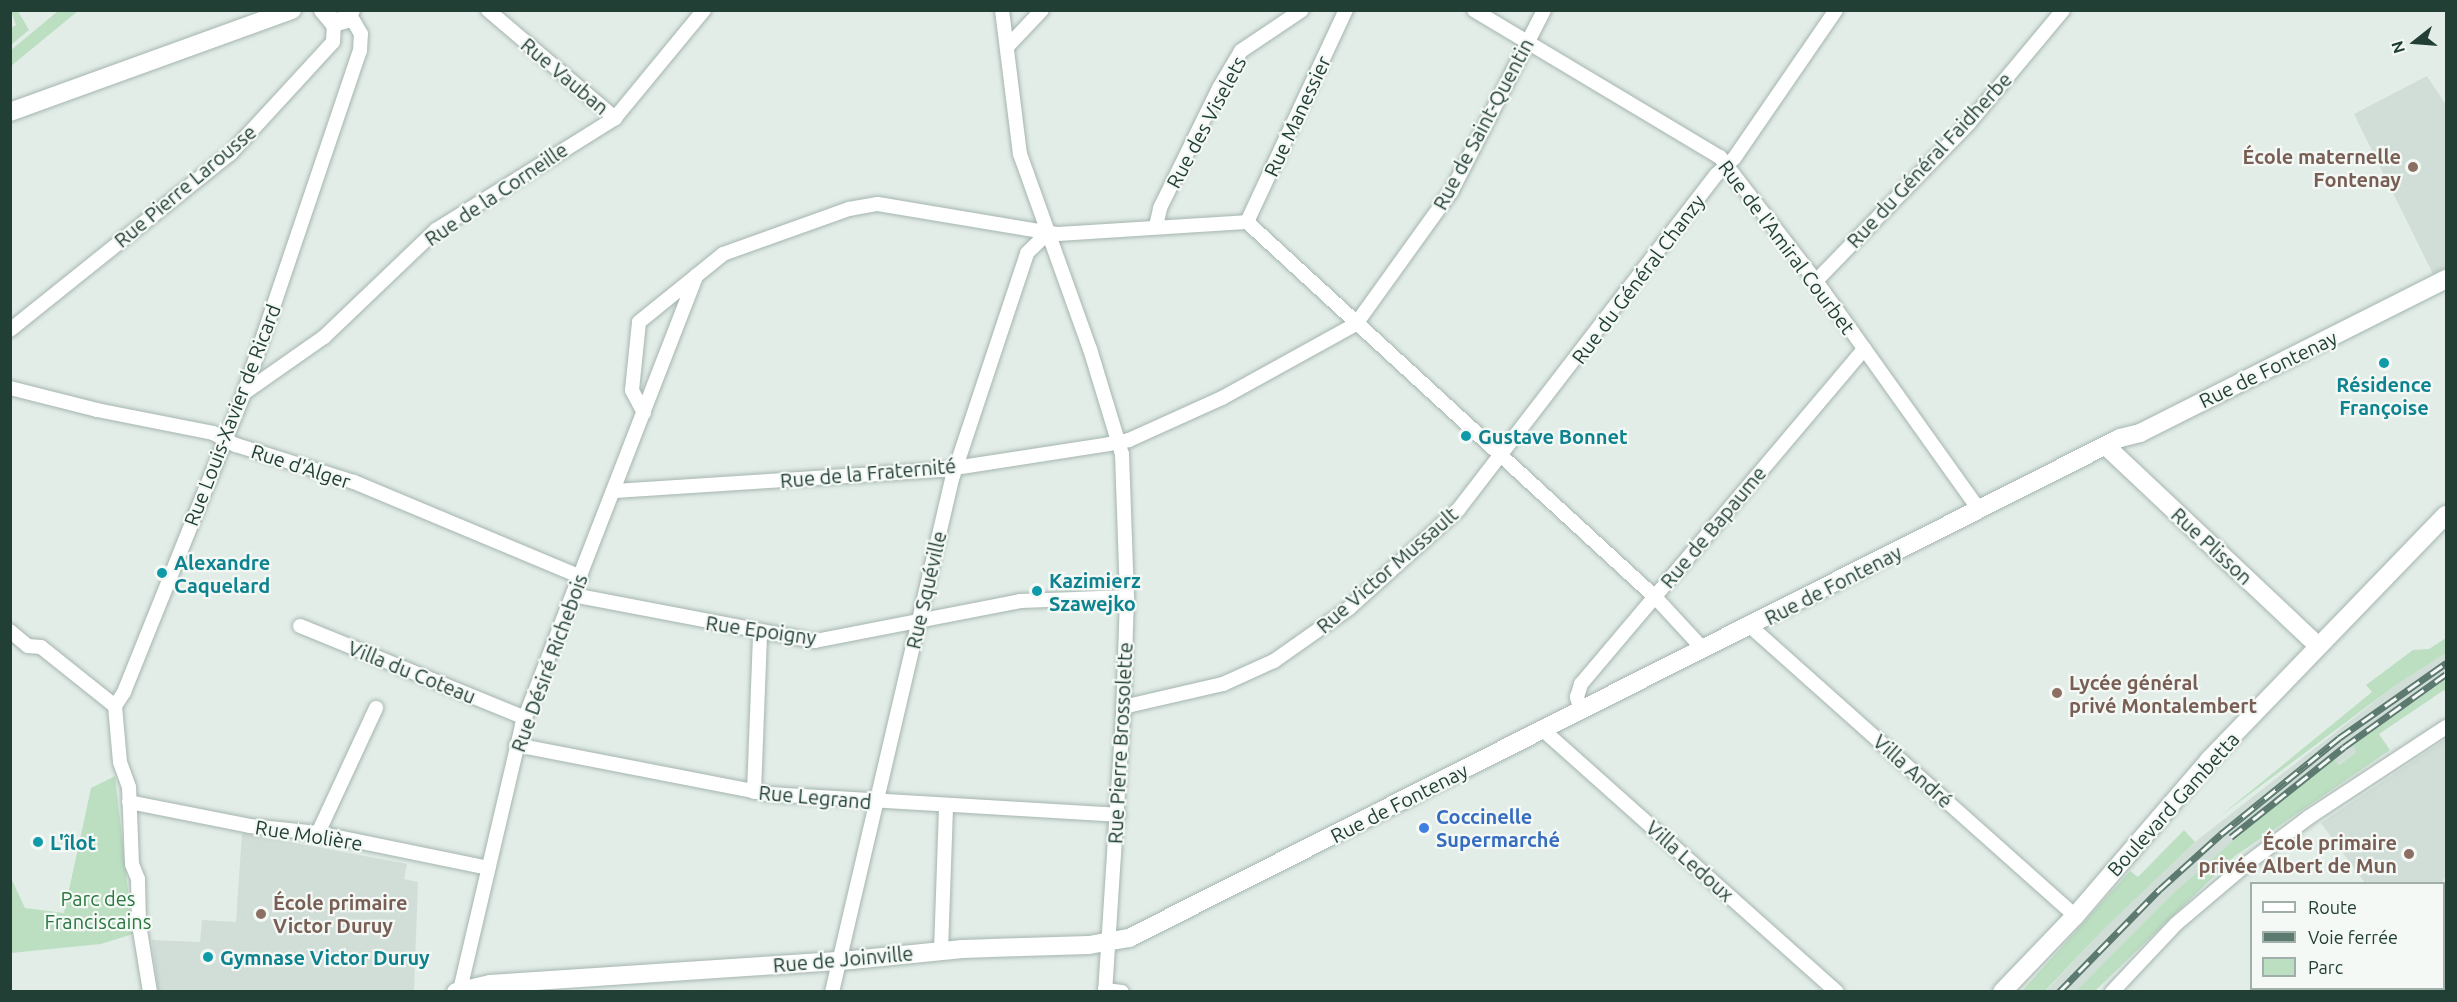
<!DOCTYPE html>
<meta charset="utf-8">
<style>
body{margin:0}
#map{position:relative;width:2457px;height:1002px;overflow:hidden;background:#e3ede8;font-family:Ubuntu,sans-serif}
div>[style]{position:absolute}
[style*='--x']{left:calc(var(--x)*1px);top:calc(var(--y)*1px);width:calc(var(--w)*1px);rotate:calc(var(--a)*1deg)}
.built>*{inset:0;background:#d1ddd7}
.green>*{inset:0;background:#bcdfc2}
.roads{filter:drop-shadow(0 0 2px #a5b5af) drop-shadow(0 0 2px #a5b5af)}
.street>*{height:14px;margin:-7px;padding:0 7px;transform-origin:7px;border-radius:7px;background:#fff}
.secondary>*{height:18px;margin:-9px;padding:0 9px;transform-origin:9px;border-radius:9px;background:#fff}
.rail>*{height:7px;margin-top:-3.5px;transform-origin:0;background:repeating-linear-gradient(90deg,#f4f9f6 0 14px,#5d7a70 0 28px);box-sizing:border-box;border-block:2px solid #5d7a70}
.dots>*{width:16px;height:16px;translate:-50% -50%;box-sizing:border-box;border:3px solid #f4f9f6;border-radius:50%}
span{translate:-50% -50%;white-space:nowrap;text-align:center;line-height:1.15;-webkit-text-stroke:4.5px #f4f9f6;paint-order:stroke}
.street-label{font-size:20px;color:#223f35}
.education-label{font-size:20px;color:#785e54;font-weight:700}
.right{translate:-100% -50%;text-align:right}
.left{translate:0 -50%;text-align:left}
.culture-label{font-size:20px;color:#0d838f;font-weight:700}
.shop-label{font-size:20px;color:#366cbe;font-weight:700}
.park-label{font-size:20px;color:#2b7742}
.frame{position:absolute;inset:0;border:12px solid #223f35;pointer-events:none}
.legend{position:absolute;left:2250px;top:882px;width:195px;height:108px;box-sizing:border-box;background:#f4f9f6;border:2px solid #a0afa9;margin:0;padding:8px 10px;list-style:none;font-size:18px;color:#223f35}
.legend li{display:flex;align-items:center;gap:12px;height:30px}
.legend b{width:30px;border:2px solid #a0afa9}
.north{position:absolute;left:2385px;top:12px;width:60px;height:60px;-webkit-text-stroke:4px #f4f9f6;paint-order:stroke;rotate:253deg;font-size:16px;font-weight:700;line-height:24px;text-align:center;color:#223f35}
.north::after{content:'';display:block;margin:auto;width:21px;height:27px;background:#223f35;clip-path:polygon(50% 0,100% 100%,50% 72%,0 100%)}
</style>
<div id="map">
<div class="built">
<i style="clip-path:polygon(2427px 76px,2446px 105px,2446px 267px,2433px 274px,2354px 114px)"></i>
<i style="clip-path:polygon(2446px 653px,2446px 679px,2353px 745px,2357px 751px,2338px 765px,2334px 759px,2245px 830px,2170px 896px,2076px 991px,2045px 992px,2104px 929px,2195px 842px,2396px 685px)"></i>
<i style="clip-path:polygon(2446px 739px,2446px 877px,2441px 883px,2365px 883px,2321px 823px)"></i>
<i style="clip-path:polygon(242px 833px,407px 864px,404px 879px,418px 882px,414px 991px,158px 991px,152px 940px,200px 942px,202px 920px,236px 922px)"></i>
</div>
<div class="green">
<i style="clip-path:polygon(11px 10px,18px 11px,29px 30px,11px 45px,11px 28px,16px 25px)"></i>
<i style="clip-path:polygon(58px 11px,78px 11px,11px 66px,11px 50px)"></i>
<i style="clip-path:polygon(2446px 638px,2446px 653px,2396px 685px,2219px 817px,2372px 692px,2366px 685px,2413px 650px,2429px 649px)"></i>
<i style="clip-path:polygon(2446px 679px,2446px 693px,2444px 690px,2379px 734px,2390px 750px,2235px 856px,2095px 991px,2076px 991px,2170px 896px,2245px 830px,2334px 759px,2339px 765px,2356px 752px,2353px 745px)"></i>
<i style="clip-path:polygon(115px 776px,133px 934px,101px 944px,11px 953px,10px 876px,25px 908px,64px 913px,91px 788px)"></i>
<i style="clip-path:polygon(2184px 830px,2195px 842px,2104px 929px,2045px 991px,2022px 991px,2130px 871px,2138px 877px)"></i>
</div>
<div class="roads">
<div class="street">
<i style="--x:488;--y:10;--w:167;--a:40.4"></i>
<i style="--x:1002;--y:10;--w:145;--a:82.9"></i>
<i style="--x:1020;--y:154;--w:207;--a:70.3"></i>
<i style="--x:1090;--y:349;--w:110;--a:73.1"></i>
<i style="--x:1122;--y:454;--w:143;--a:88"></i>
<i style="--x:1127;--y:597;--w:118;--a:91.9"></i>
<i style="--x:1123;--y:715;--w:278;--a:93.7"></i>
<i style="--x:1474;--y:10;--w:287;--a:30.9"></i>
<i style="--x:1720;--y:157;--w:157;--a:52.3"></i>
<i style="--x:1816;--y:281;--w:282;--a:54.5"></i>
<i style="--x:1007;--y:47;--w:51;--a:-46.6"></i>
<i style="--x:1247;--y:222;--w:234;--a:-65"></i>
<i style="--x:1156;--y:226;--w:18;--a:-77"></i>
<i style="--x:1160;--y:208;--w:134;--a:-63.8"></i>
<i style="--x:1219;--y:88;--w:43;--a:-59.3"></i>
<i style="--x:1241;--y:51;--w:73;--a:-33.9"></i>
<i style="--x:1816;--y:281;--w:220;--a:-45.9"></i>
<i style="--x:1969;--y:123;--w:147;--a:-50.2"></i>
<i style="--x:10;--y:330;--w:282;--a:-38.7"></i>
<i style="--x:230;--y:154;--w:152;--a:-47.4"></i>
<i style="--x:333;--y:42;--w:19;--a:-87"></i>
<i style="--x:10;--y:388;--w:90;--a:14.2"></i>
<i style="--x:97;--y:410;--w:118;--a:11.2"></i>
<i style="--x:213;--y:433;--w:26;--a:28"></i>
<i style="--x:236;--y:445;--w:124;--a:17.4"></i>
<i style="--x:354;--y:482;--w:246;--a:22.7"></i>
<i style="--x:244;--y:393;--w:98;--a:-35"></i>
<i style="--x:324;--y:337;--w:155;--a:-43.7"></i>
<i style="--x:436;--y:230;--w:211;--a:-32"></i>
<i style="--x:615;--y:118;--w:140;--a:-50.5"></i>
<i style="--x:644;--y:413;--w:26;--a:-118"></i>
<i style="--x:632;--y:390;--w:68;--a:-84.1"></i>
<i style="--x:639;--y:322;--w:73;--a:-38.9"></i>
<i style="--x:614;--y:491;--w:329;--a:-3.7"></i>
<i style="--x:942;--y:470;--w:169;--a:-8.8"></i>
<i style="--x:1109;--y:444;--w:20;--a:-11"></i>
<i style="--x:1129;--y:440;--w:102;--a:-24.3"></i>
<i style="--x:1222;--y:398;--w:153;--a:-28.9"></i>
<i style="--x:1356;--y:324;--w:163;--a:-54.3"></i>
<i style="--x:1451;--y:192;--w:204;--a:-62.9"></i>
<i style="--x:573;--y:595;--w:246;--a:10.8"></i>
<i style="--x:815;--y:641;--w:209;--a:-11"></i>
<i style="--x:1020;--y:601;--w:107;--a:-2.1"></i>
<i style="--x:300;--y:626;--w:243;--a:22.2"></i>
<i style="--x:1751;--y:627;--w:434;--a:41.7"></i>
<i style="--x:10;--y:631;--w:23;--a:40"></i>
<i style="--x:28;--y:646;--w:13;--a:4"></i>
<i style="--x:41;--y:647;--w:95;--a:38.6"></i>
<i style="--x:1123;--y:707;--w:103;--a:-13"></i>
<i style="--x:1223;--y:684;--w:56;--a:-24.3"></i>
<i style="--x:1274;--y:661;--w:92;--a:-35.2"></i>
<i style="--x:1349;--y:608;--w:147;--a:-42"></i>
<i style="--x:1458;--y:510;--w:423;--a:-52.4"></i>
<i style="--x:1716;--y:175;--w:26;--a:-43"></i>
<i style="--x:1735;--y:157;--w:178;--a:-55.5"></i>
<i style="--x:1581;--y:712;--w:16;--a:-105"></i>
<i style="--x:1577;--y:697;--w:14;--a:-73"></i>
<i style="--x:1581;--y:684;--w:439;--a:-49.8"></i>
<i style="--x:1544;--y:731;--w:392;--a:41.7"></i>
<i style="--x:516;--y:745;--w:256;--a:11"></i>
<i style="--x:767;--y:794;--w:352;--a:3.4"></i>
<i style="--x:754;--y:792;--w:158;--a:-87.8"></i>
<i style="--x:129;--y:802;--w:123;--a:11.2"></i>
<i style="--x:250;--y:826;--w:68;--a:5.9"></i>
<i style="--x:318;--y:833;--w:174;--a:11.6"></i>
<i style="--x:318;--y:833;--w:138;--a:-65.1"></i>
<i style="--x:941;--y:951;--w:145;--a:-88"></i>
<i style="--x:460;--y:990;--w:272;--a:-76.8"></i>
<i style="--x:522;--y:725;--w:482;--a:-68.8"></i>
<i style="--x:696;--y:276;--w:35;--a:-39"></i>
<i style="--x:723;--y:254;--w:134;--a:-19.7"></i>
<i style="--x:849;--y:209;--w:29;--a:-10"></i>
<i style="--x:878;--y:204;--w:181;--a:9.5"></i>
<i style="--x:1057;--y:234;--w:190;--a:-3.6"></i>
<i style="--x:1247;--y:222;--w:554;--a:42.59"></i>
<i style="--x:1655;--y:597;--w:69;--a:47.3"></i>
<i style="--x:1105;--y:990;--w:17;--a:7"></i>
<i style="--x:150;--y:992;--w:69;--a:-99.2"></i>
<i style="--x:139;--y:924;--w:45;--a:-91.3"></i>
<i style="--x:138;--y:879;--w:16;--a:-112"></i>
<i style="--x:132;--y:864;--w:77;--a:-92.2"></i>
<i style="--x:129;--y:787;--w:27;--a:-110"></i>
<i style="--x:120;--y:762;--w:56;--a:-95.1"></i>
<i style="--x:115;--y:706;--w:17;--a:-57"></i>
<i style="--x:124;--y:692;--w:322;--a:-68.1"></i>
<i style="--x:244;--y:393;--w:361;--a:-71.3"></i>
<i style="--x:360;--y:51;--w:17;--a:-87"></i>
<i style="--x:361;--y:34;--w:22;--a:-120"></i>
<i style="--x:832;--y:992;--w:527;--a:-76.83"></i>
<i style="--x:952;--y:479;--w:238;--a:-71.6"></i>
<i style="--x:1027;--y:253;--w:28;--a:-44"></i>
<i style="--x:2112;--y:992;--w:93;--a:-46.7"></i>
<i style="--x:2176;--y:924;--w:94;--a:-40.3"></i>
<i style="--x:2248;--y:863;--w:76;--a:-37"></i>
<i style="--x:2309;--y:817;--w:164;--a:-33.3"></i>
</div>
<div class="secondary">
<i style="--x:323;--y:10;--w:17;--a:50"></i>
<i style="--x:334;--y:23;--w:14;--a:-17"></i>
<i style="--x:347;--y:19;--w:10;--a:-66"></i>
<i style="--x:10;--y:112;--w:300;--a:-19.9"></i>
<i style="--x:2106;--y:446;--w:291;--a:43.3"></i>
<i style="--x:456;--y:992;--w:35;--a:-13"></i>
<i style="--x:490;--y:984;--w:363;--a:-3.8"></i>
<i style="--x:852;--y:960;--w:111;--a:-5.7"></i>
<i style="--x:962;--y:949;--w:127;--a:-1.8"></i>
<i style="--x:1089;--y:945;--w:41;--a:-9.9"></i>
<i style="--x:1129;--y:938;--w:1110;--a:-26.77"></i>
<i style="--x:2120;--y:438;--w:21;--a:-14"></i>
<i style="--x:2140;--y:433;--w:343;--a:-26.7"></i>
<i style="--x:2002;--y:992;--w:105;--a:-46.2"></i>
<i style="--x:2075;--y:916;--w:206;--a:-49.3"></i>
<i style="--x:2209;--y:760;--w:341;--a:-46"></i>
</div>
</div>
<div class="rail">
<i style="--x:2231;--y:837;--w:144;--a:-38.5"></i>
<i style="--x:2344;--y:747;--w:125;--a:-35.6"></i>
<i style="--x:2059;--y:992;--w:144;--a:-45.6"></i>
<i style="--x:2160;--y:889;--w:82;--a:-42"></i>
<i style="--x:2221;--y:834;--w:152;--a:-39.1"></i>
<i style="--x:2339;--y:738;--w:131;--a:-35"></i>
</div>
<div class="dots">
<i style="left:2413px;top:167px;background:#8d6e63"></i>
<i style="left:2384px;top:363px;background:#0f9aa8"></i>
<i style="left:1466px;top:436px;background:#0f9aa8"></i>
<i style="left:162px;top:573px;background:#0f9aa8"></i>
<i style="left:1037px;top:591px;background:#0f9aa8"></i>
<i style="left:2057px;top:693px;background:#8d6e63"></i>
<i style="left:1424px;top:828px;background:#3f7fe0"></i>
<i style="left:38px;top:842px;background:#0f9aa8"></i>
<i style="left:2409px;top:854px;background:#8d6e63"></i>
<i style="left:261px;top:914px;background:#8d6e63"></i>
<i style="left:208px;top:957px;background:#0f9aa8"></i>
</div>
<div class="street-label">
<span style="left:565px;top:76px;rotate:40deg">Rue Vauban</span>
<span style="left:1297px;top:116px;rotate:-65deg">Rue Manessier</span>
<span style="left:1206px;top:122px;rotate:-62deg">Rue des Viselets</span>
<span style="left:1483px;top:124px;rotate:-62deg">Rue de Saint-Quentin</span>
<span style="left:1929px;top:160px;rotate:-47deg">Rue du Général Faidherbe</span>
<span style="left:185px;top:186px;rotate:-40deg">Rue Pierre Larousse</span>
<span style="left:496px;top:194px;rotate:-34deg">Rue de la Corneille</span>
<span style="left:1787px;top:247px;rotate:53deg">Rue de l'Amiral Courbet</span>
<span style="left:1638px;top:279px;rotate:-53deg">Rue du Général Chanzy</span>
<span style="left:2268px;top:369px;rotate:-26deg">Rue de Fontenay</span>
<span style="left:232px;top:415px;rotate:-69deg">Rue Louis-Xavier de Ricard</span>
<span style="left:301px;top:466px;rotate:18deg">Rue d'Alger</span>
<span style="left:868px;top:473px;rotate:-5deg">Rue de la Fraternité</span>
<span style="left:1713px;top:527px;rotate:-50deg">Rue de Bapaume</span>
<span style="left:2212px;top:546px;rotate:43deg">Rue Plisson</span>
<span style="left:1387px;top:570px;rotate:-41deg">Rue Victor Mussault</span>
<span style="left:1833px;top:585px;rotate:-27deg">Rue de Fontenay</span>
<span style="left:926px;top:590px;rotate:-77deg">Rue Squéville</span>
<span style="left:761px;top:630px;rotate:8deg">Rue Epoigny</span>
<span style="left:549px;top:663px;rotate:-70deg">Rue Désiré Richebois</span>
<span style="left:412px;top:672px;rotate:22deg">Villa du Coteau</span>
<span style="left:1120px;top:743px;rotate:-87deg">Rue Pierre Brossolette</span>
<span style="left:1913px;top:771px;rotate:42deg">Villa André</span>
<span style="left:815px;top:797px;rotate:5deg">Rue Legrand</span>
<span style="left:1399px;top:803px;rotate:-27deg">Rue de Fontenay</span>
<span style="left:2173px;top:804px;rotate:-48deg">Boulevard Gambetta</span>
<span style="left:309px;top:835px;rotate:9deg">Rue Molière</span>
<span style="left:1690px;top:861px;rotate:42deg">Villa Ledoux</span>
<span style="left:843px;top:959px;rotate:-5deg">Rue de Joinville</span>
</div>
<div class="education-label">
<span class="right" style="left:2401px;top:168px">École maternelle<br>Fontenay</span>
<span class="left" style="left:2069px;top:694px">Lycée général<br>privé Montalembert</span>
<span class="right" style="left:2397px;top:854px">École primaire<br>privée Albert de Mun</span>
<span class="left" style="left:273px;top:914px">École primaire<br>Victor Duruy</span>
</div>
<div class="culture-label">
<span style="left:2384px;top:396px">Résidence<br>Françoise</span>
<span class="left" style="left:1478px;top:436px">Gustave Bonnet</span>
<span class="left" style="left:174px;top:574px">Alexandre<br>Caquelard</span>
<span class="left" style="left:1049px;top:592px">Kazimierz<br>Szawejko</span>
<span class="left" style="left:50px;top:842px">L'îlot</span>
<span class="left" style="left:220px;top:957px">Gymnase Victor Duruy</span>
</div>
<div class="shop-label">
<span class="left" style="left:1436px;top:828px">Coccinelle<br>Supermarché</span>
</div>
<div class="park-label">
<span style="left:98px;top:910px">Parc des<br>Franciscains</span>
</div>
<div class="frame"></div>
<ul class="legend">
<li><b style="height:8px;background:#fff"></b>Route</li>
<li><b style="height:8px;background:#5d7a70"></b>Voie ferrée</li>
<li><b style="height:16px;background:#bcdfc2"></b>Parc</li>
</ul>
<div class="north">N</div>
</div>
